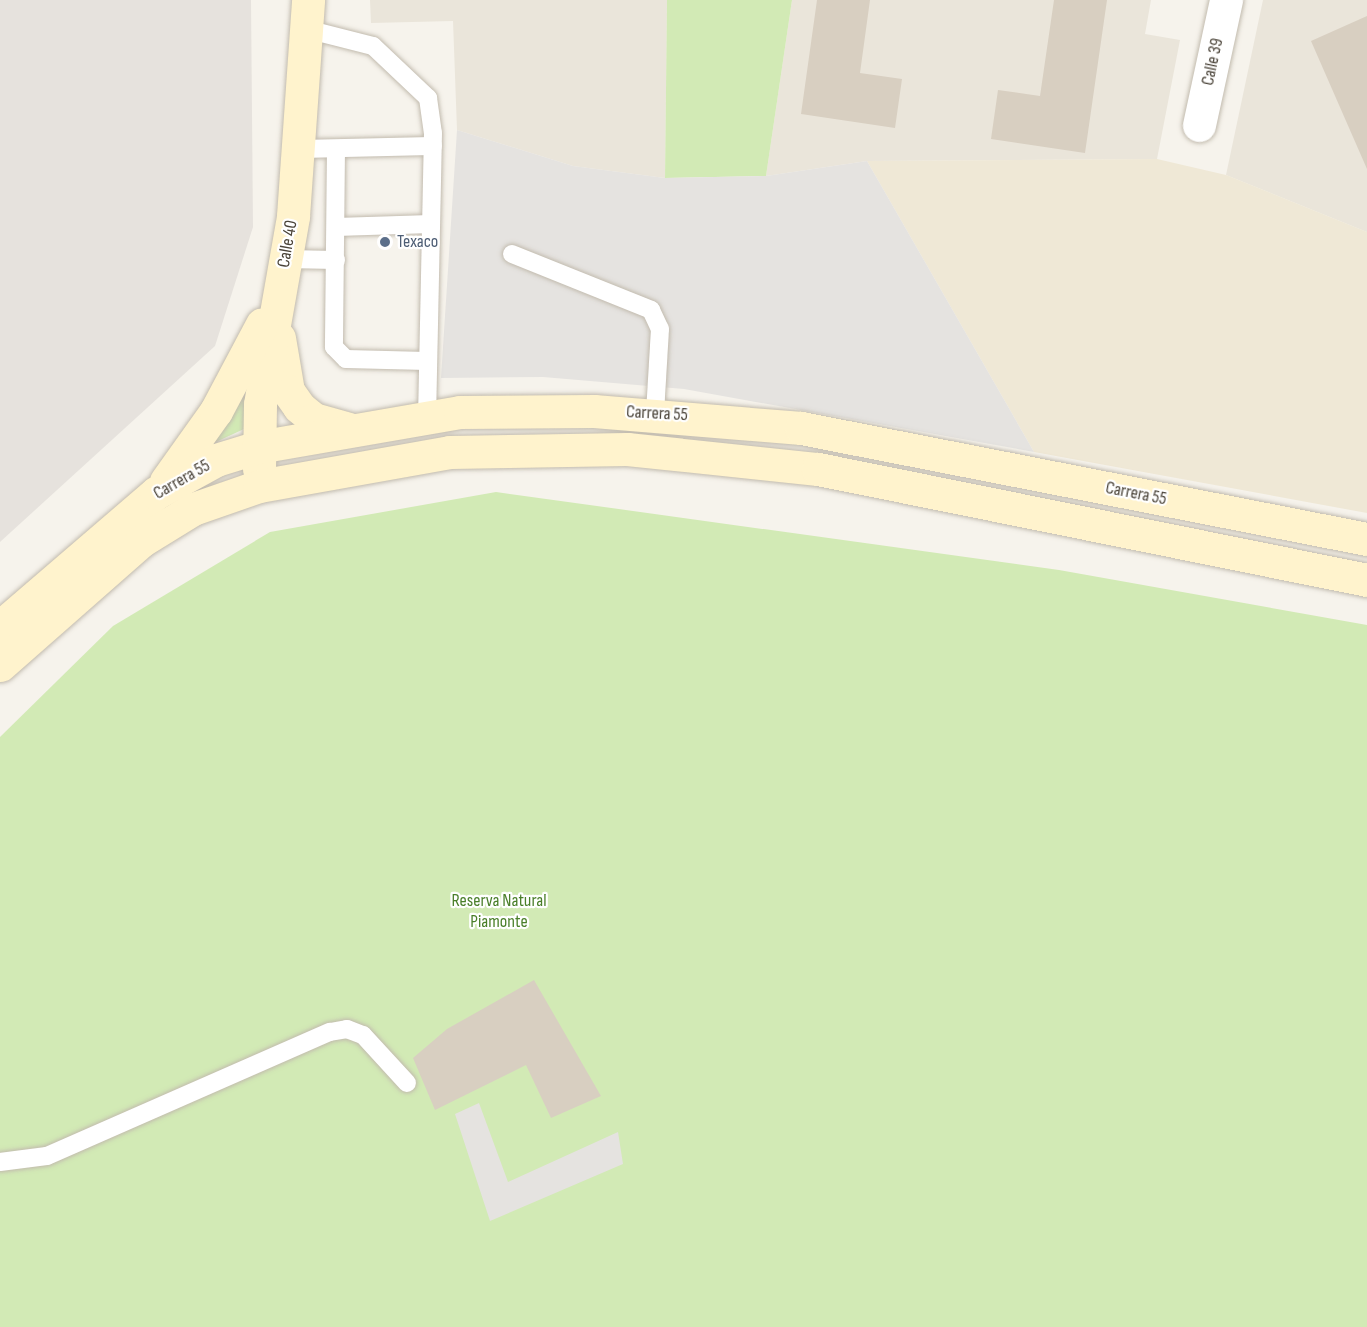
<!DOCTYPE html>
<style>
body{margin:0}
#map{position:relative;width:1367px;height:1327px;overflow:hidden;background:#f6f3ec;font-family:"Sofia Sans Condensed",sans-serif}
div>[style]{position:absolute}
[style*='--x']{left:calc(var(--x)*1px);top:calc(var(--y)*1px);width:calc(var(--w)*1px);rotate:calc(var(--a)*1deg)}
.residential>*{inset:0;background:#eae5da}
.industrial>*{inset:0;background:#e6e2dd}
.education>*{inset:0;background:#efe8d6}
.green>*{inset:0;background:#d2eab5}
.parking>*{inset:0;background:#e5e3e0}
.building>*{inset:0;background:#d8cfc1}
.roads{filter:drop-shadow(0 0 2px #c2bbae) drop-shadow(0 0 2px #c2bbae)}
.lane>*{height:18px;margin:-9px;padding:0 9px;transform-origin:9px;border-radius:9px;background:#fff}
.street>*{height:33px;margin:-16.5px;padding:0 16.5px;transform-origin:16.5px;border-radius:16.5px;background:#fff}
.secondary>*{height:33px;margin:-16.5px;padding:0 16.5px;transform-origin:16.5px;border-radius:16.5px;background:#fff3cd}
.dots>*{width:16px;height:16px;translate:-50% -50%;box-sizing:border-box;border:3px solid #fff;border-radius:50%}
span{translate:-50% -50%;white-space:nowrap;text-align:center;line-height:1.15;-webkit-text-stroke:4.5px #fff;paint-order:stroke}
.street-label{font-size:18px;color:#4b4439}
.service-label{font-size:18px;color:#4e5e75}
.left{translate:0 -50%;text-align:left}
.park-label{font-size:18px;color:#4a7f2a}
</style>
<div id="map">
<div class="residential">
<i style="clip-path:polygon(370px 0,667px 0,665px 178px,573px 166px,457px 130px,453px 21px,371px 23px)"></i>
<i style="clip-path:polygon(792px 0,1151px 0,1145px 34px,1180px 40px,1157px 159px,867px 161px,766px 176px)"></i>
<i style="clip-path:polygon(1263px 0,1367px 0,1367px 232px,1226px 175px)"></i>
</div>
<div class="industrial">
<i style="clip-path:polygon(0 0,251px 0,253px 227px,215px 346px,0 542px)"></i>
</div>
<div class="education">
<i style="clip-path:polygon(1157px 159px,1226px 175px,1367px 232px,1367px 513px,1034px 452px,867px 161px)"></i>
</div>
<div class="green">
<i style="clip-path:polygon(667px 0,792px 0,766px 176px,665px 178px)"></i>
<i style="clip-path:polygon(248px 373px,244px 429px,205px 447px)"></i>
<i style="clip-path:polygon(496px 492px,1059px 570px,1367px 625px,1367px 1327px,0 1327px,0 737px,113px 626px,270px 532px)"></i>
</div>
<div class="parking">
<i style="clip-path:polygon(457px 130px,573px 166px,665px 178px,766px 176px,867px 161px,1034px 452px,684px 389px,543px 377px,441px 378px)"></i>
<i style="clip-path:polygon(479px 1103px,508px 1182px,618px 1132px,623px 1164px,490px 1221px,455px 1114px)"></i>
</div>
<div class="building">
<i style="clip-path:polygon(817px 0,870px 0,860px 73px,902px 79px,895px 128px,801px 114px)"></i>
<i style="clip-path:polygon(1054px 0,1107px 0,1085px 153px,991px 139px,998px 90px,1040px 96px)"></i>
<i style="clip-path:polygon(1367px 16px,1367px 169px,1311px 41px)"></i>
<i style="clip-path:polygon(534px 980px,601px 1096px,551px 1118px,526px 1065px,435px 1110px,413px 1058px,447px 1029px)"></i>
</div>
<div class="roads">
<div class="lane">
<i style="--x:306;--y:29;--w:69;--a:14.2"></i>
<i style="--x:373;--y:46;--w:76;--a:43.4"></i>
<i style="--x:428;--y:98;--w:35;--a:82"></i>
<i style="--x:433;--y:133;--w:283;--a:91.2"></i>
<i style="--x:299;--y:149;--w:134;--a:-1.3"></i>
<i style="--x:336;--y:149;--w:198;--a:90.6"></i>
<i style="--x:334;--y:347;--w:17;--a:45"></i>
<i style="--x:346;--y:359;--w:81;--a:1.4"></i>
<i style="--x:336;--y:227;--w:95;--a:-1.8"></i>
<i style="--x:512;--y:254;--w:150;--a:21.9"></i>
<i style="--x:651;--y:310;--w:21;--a:65"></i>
<i style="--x:660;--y:329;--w:85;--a:93.4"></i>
<i style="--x:286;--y:259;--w:50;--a:1.1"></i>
<i style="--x:0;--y:1162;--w:47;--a:-7.3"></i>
<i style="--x:47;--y:1156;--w:309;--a:-23.7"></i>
<i style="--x:330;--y:1032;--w:17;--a:-10"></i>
<i style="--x:347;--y:1029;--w:17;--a:21"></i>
<i style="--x:363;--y:1035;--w:65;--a:47.5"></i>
</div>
<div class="street">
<i style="--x:1199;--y:125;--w:128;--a:-77.8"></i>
</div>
<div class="secondary">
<i style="--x:279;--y:338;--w:54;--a:80.4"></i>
<i style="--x:288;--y:391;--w:19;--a:55"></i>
<i style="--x:299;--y:407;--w:19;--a:39"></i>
<i style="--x:314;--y:419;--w:36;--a:16"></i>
<i style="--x:259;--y:469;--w:65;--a:-89.1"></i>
<i style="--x:260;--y:404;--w:191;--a:-80"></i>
<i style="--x:293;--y:216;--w:217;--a:-86"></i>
<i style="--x:166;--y:481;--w:86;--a:-54.5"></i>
<i style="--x:216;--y:411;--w:98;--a:-62.1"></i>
<i style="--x:0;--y:627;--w:206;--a:-40.7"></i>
<i style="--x:156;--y:493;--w:68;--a:-28.8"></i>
<i style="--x:216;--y:460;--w:44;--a:-17.2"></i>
<i style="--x:258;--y:447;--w:205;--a:-9.8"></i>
<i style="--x:460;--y:412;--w:134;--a:-0.4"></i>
<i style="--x:594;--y:411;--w:208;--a:4.7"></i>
<i style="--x:801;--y:428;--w:577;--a:11.1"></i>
<i style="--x:0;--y:665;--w:188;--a:-41.3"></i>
<i style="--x:141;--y:541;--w:61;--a:-31.6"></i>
<i style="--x:193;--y:509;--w:70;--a:-19.2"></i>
<i style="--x:259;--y:486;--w:194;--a:-10.1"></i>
<i style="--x:450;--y:452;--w:177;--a:-1"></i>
<i style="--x:627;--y:449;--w:192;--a:6"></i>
<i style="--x:818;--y:469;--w:560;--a:11.43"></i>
</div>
</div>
<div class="dots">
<i style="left:385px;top:242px;background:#5c6f8a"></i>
</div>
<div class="street-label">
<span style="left:1213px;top:62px;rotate:-78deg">Calle 39</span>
<span style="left:288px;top:244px;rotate:-80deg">Calle 40</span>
<span style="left:657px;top:414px;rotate:3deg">Carrera 55</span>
<span style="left:182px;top:480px;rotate:-30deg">Carrera 55</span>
<span style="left:1136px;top:494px;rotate:11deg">Carrera 55</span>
</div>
<div class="service-label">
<span class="left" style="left:397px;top:242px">Texaco</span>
</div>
<div class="park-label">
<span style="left:499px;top:912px">Reserva Natural<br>Piamonte</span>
</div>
</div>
